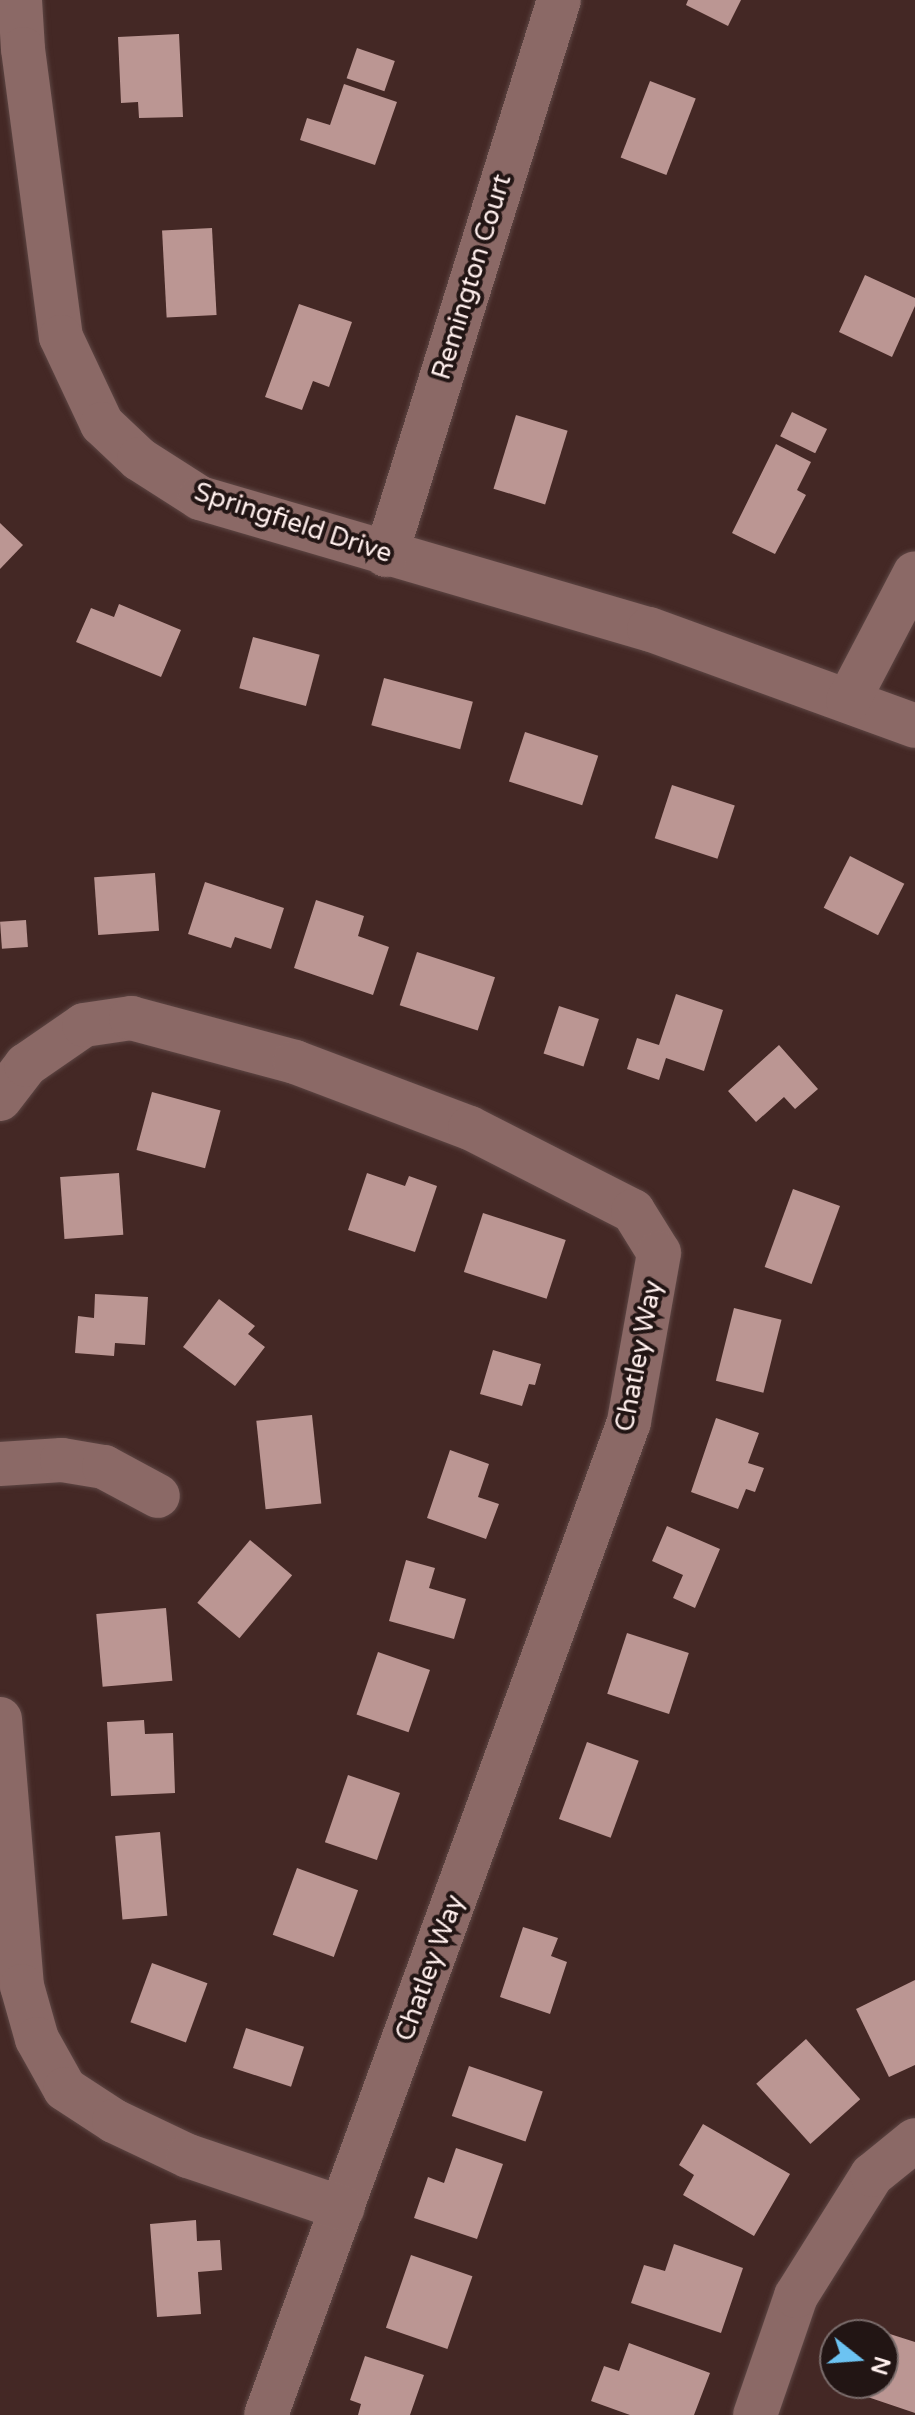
<!DOCTYPE html>
<style>
body{margin:0}
#map{position:relative;width:915px;height:2415px;overflow:hidden;background:#442825;font-family:"Varela Round",sans-serif}
div>[style]{position:absolute}
[style*='--x']{left:calc(var(--x)*1px);top:calc(var(--y)*1px);width:calc(var(--w)*1px);rotate:calc(var(--a)*1deg)}
.building>*{inset:0;background:#bb9693;transform-origin:0 0}
.roads{filter:drop-shadow(0 0 2px #5d4644) drop-shadow(0 0 2px #5d4644)}
.minor>*{height:44px;margin:-22px;padding:0 22px;transform-origin:22px;border-radius:22px;background:#8b6966}
span{translate:-50% -50%;white-space:nowrap;text-align:center;line-height:1.15;-webkit-text-stroke:8px #221514;paint-order:stroke}
.street-label{font-size:26px;color:#ffefed}
.north{position:absolute;left:819px;top:2319px;width:80px;height:80px;box-sizing:border-box;background:#221514;border:2px solid #7a6c6b;border-radius:50%;rotate:107deg;font-size:22px;font-weight:700;line-height:32px;text-align:center;color:#ffefed}
.north::after{content:'';display:block;margin:auto;width:28px;height:36px;background:#6cc3f2;clip-path:polygon(50% 0,100% 100%,50% 72%,0 100%)}
</style>
<div id="map">
<div class="building">
<i style="clip-path:polygon(688px 0,741px 0,728px 26px,686px 5px)"></i>
<i style="clip-path:polygon(179px 34px,183px 117px,139px 118px,138px 102px,121px 103px,118px 37px)"></i>
<i style="left:357px;top:48px;width:40px;height:32px;rotate:19deg"></i>
<i style="left:650px;top:81px;width:49px;height:82px;rotate:21deg"></i>
<i style="clip-path:polygon(344px 84px,397px 102px,375px 165px,300px 140px,307px 118px,330px 125px)"></i>
<i style="left:212px;top:228px;width:87px;height:50px;rotate:87deg"></i>
<i style="clip-path:polygon(865px 275px,915px 298px,915px 306px,892px 357px,839px 332px)"></i>
<i style="clip-path:polygon(299px 304px,352px 322px,329px 387px,313px 381px,302px 410px,265px 397px)"></i>
<i style="left:792px;top:412px;width:39px;height:27px;rotate:26deg"></i>
<i style="left:516px;top:415px;width:54px;height:77px;rotate:17deg"></i>
<i style="clip-path:polygon(776px 444px,811px 462px,797px 490px,806px 495px,775px 554px,732px 533px)"></i>
<i style="clip-path:polygon(0 523px,23px 545px,0 569px)"></i>
<i style="clip-path:polygon(119px 604px,181px 630px,161px 677px,76px 642px,91px 608px,114px 617px)"></i>
<i style="left:253px;top:637px;width:69px;height:53px;rotate:15deg"></i>
<i style="left:384px;top:678px;width:92px;height:49px;rotate:15deg"></i>
<i style="left:525px;top:732px;width:77px;height:52px;rotate:18deg"></i>
<i style="left:672px;top:785px;width:66px;height:56px;rotate:18deg"></i>
<i style="left:850px;top:856px;width:61px;height:58px;rotate:27deg"></i>
<i style="left:155px;top:873px;width:58px;height:61px;rotate:86deg"></i>
<i style="clip-path:polygon(205px 882px,284px 908px,271px 949px,235px 937px,231px 948px,188px 934px)"></i>
<i style="clip-path:polygon(316px 900px,364px 916px,358px 936px,389px 947px,373px 995px,294px 968px)"></i>
<i style="left:26px;top:920px;width:27px;height:26px;rotate:86deg"></i>
<i style="left:417px;top:952px;width:82px;height:56px;rotate:18deg"></i>
<i style="clip-path:polygon(676px 994px,723px 1010px,704px 1071px,666px 1058px,659px 1080px,627px 1069px,637px 1038px,659px 1045px)"></i>
<i style="left:559px;top:1006px;width:42px;height:50px;rotate:18deg"></i>
<i style="clip-path:polygon(779px 1045px,818px 1089px,795px 1109px,784px 1097px,756px 1122px,728px 1091px)"></i>
<i style="left:152px;top:1092px;width:71px;height:60px;rotate:15deg"></i>
<i style="left:119px;top:1173px;width:62px;height:59px;rotate:86deg"></i>
<i style="clip-path:polygon(367px 1173px,405px 1186px,409px 1176px,437px 1186px,415px 1252px,348px 1230px)"></i>
<i style="left:793px;top:1189px;width:50px;height:83px;rotate:20deg"></i>
<i style="left:483px;top:1213px;width:87px;height:62px;rotate:18deg"></i>
<i style="clip-path:polygon(95px 1294px,148px 1297px,145px 1345px,115px 1343px,114px 1356px,75px 1353px,78px 1316px,94px 1318px)"></i>
<i style="clip-path:polygon(219px 1299px,255px 1326px,248px 1334px,265px 1347px,235px 1386px,183px 1347px)"></i>
<i style="left:734px;top:1308px;width:49px;height:75px;rotate:14deg"></i>
<i style="clip-path:polygon(493px 1350px,541px 1364px,535px 1385px,529px 1384px,522px 1406px,480px 1394px)"></i>
<i style="left:312px;top:1415px;width:89px;height:56px;rotate:84deg"></i>
<i style="clip-path:polygon(716px 1418px,759px 1433px,748px 1463px,764px 1468px,755px 1492px,746px 1489px,738px 1509px,691px 1492px)"></i>
<i style="clip-path:polygon(450px 1450px,489px 1464px,478px 1497px,499px 1504px,486px 1539px,427px 1518px)"></i>
<i style="clip-path:polygon(667px 1526px,720px 1549px,695px 1608px,673px 1598px,683px 1575px,652px 1561px)"></i>
<i style="left:250px;top:1540px;width:55px;height:82px;rotate:40deg"></i>
<i style="clip-path:polygon(406px 1560px,435px 1568px,429px 1588px,466px 1599px,454px 1639px,389px 1621px)"></i>
<i style="left:166px;top:1608px;width:73px;height:70px;rotate:85deg"></i>
<i style="left:627px;top:1633px;width:65px;height:64px;rotate:18deg"></i>
<i style="left:378px;top:1652px;width:55px;height:66px;rotate:19deg"></i>
<i style="clip-path:polygon(144px 1720px,145px 1734px,173px 1733px,175px 1793px,111px 1796px,107px 1722px)"></i>
<i style="left:587px;top:1742px;width:55px;height:82px;rotate:20deg"></i>
<i style="left:348px;top:1775px;width:55px;height:71px;rotate:19deg"></i>
<i style="left:160px;top:1832px;width:84px;height:45px;rotate:85deg"></i>
<i style="left:297px;top:1868px;width:65px;height:71px;rotate:20deg"></i>
<i style="clip-path:polygon(523px 1927px,558px 1938px,551px 1956px,567px 1962px,550px 2014px,500px 1997px)"></i>
<i style="left:152px;top:1963px;width:59px;height:63px;rotate:20deg"></i>
<i style="clip-path:polygon(915px 1980px,915px 2065px,889px 2077px,856px 2009px)"></i>
<i style="left:246px;top:2028px;width:61px;height:42px;rotate:18deg"></i>
<i style="left:806px;top:2039px;width:81px;height:67px;rotate:48deg"></i>
<i style="left:469px;top:2066px;width:78px;height:53px;rotate:19deg"></i>
<i style="clip-path:polygon(703px 2124px,790px 2174px,754px 2236px,683px 2195px,694px 2175px,679px 2165px)"></i>
<i style="clip-path:polygon(456px 2148px,503px 2164px,477px 2239px,414px 2218px,428px 2177px,444px 2183px)"></i>
<i style="clip-path:polygon(196px 2220px,197px 2241px,220px 2240px,222px 2270px,198px 2272px,201px 2314px,157px 2317px,150px 2224px)"></i>
<i style="clip-path:polygon(674px 2244px,743px 2268px,721px 2333px,631px 2303px,644px 2265px,665px 2271px)"></i>
<i style="left:411px;top:2255px;width:65px;height:77px;rotate:19deg"></i>
<i style="clip-path:polygon(868px 2327px,915px 2342px,915px 2413px,847px 2390px,849px 2383px,883px 2383px,883px 2335px,866px 2335px)"></i>
<i style="clip-path:polygon(629px 2343px,710px 2373px,694px 2415px,630px 2415px,591px 2401px,604px 2366px,619px 2371px)"></i>
<i style="clip-path:polygon(365px 2356px,424px 2375px,410px 2415px,358px 2415px,361px 2404px,350px 2400px)"></i>
</div>
<div class="roads">
<div class="minor">
<i style="--x:20;--y:0;--w:49;--a:86.5"></i>
<i style="--x:23;--y:49;--w:290;--a:82.5"></i>
<i style="--x:61;--y:337;--w:96;--a:64.8"></i>
<i style="--x:102;--y:424;--w:51;--a:43.4"></i>
<i style="--x:139;--y:459;--w:72;--a:32.6"></i>
<i style="--x:200;--y:498;--w:468;--a:16.3"></i>
<i style="--x:649;--y:629;--w:283;--a:20"></i>
<i style="--x:386;--y:555;--w:581;--a:-72.69"></i>
<i style="--x:848;--y:701;--w:144;--a:-62.4"></i>
<i style="--x:0;--y:1099;--w:43;--a:-52.6"></i>
<i style="--x:26;--y:1065;--w:70;--a:-34.6"></i>
<i style="--x:84;--y:1025;--w:48;--a:-8.5"></i>
<i style="--x:131;--y:1018;--w:170;--a:15"></i>
<i style="--x:295;--y:1062;--w:187;--a:20.7"></i>
<i style="--x:470;--y:1128;--w:183;--a:27"></i>
<i style="--x:633;--y:1211;--w:49;--a:58.2"></i>
<i style="--x:659;--y:1253;--w:172;--a:100.1"></i>
<i style="--x:629;--y:1422;--w:1057;--a:110.08"></i>
<i style="--x:0;--y:1464;--w:62;--a:-3.7"></i>
<i style="--x:62;--y:1460;--w:43;--a:9.5"></i>
<i style="--x:104;--y:1467;--w:61;--a:28.2"></i>
<i style="--x:0;--y:1719;--w:268;--a:85.3"></i>
<i style="--x:22;--y:1986;--w:55;--a:74.2"></i>
<i style="--x:37;--y:2039;--w:57;--a:60.8"></i>
<i style="--x:65;--y:2089;--w:59;--a:33.1"></i>
<i style="--x:114;--y:2121;--w:82;--a:25.3"></i>
<i style="--x:188;--y:2156;--w:163;--a:18.7"></i>
<i style="--x:755;--y:2415;--w:126;--a:-71"></i>
<i style="--x:796;--y:2296;--w:143;--a:-57.9"></i>
<i style="--x:872;--y:2175;--w:55;--a:-39.1"></i>
</div>
</div>
<div class="street-label">
<span style="left:472px;top:277px;rotate:-73deg">Remington Court</span>
<span style="left:293px;top:523px;rotate:18deg">Springfield Drive</span>
<span style="left:639px;top:1356px;rotate:-79deg">Chatley Way</span>
<span style="left:430px;top:1968px;rotate:-70deg">Chatley Way</span>
</div>
<div class="north">N</div>
</div>
